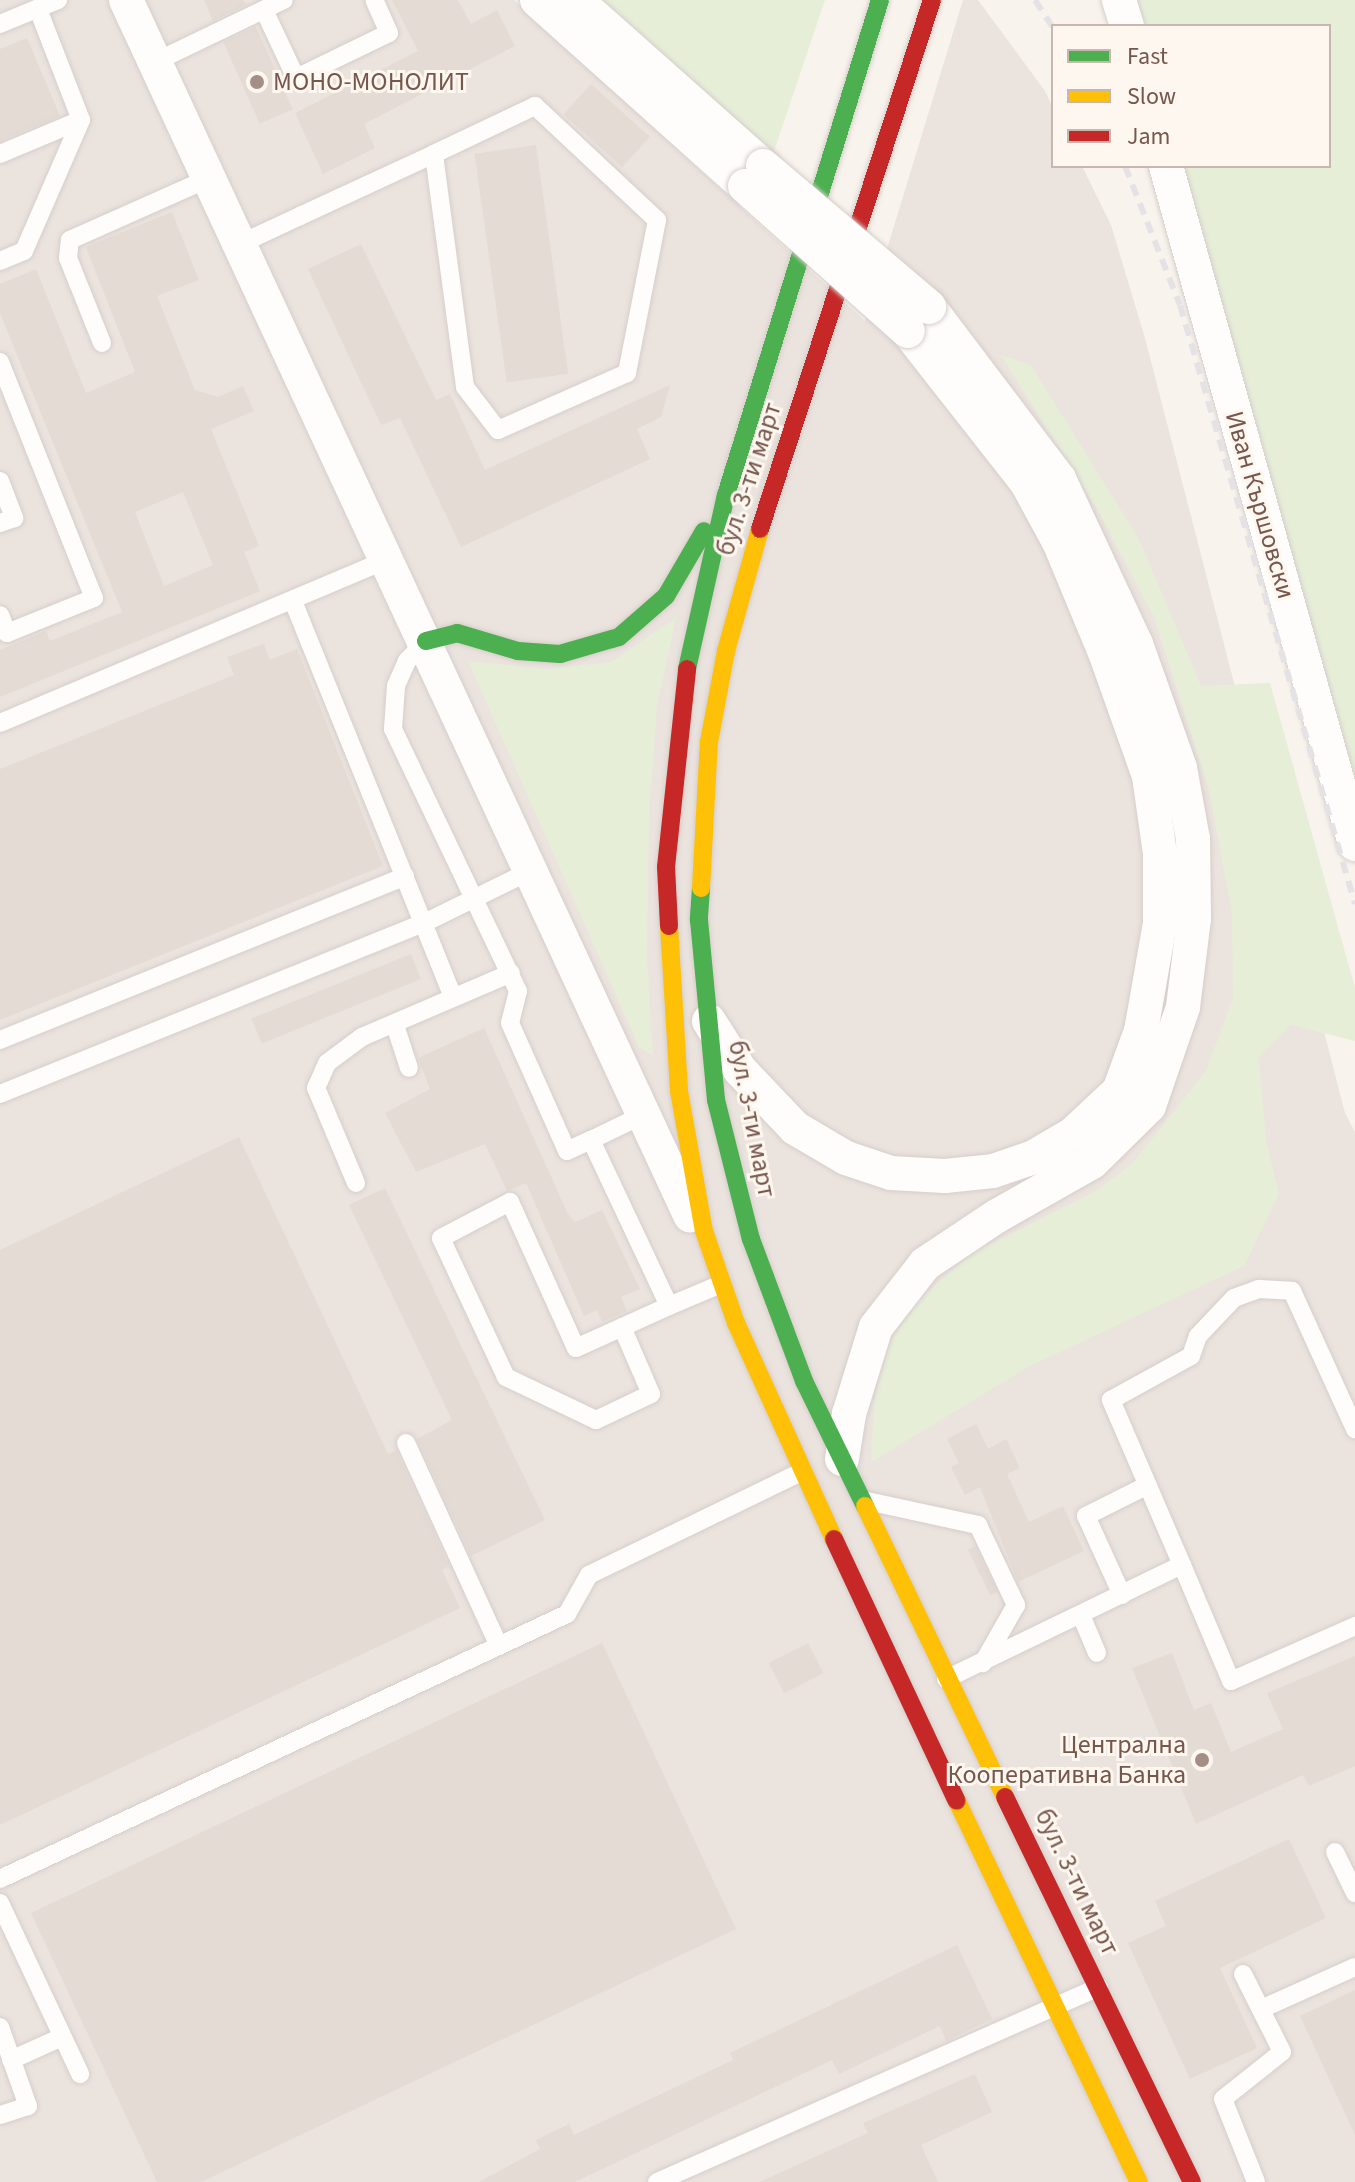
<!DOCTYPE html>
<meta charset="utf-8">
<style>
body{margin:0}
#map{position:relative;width:1355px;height:2182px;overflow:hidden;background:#f8f3ed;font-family:"Source Sans 3",sans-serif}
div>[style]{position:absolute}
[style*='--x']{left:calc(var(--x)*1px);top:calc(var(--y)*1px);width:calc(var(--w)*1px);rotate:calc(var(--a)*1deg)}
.industrial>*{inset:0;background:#ebe3de}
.green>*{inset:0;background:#e6eed8}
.building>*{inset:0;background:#e4dbd5;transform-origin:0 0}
.roads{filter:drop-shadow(0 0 2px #d6ceca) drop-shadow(0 0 2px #d6ceca)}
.lane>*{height:18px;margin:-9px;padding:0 9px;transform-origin:9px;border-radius:9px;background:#fefdfc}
.street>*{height:34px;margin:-17px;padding:0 17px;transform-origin:17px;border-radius:17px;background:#fefdfc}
.fast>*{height:18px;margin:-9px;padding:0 9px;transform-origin:9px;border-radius:9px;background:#4caf50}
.slow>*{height:18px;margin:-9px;padding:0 9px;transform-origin:9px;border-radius:9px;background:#ffc107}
.jam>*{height:18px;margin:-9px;padding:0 9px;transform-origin:9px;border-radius:9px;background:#c62828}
.rail>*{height:6px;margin-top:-3px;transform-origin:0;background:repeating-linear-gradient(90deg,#e4e2e5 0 12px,transparent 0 20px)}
.bridges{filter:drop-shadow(0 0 2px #d6ceca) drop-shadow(0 0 2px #d6ceca)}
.street-bridge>*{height:34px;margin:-17px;padding:0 17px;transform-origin:17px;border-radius:17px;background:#fefdfc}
.dots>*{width:22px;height:22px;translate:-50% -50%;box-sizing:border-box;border:4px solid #fef7ef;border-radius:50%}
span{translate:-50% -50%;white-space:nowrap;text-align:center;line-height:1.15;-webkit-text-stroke:6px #fef7ef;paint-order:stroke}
.poi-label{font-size:26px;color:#76574d}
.left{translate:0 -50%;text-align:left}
.right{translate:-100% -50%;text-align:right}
.street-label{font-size:26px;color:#76574d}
.legend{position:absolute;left:1051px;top:24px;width:280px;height:144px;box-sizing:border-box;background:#fef7ef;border:2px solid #c8b7ae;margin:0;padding:10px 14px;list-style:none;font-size:24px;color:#76574d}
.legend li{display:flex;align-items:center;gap:16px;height:40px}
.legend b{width:40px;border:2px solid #c8b7ae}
</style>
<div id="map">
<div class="industrial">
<i style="clip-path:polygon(0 0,514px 0,865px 321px,963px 0,978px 0,1045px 91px,1053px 108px,1053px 166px,1082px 166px,1111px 225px,1145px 338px,1345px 1113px,1355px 1132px,1355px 2182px,0 2182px)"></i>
</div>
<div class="green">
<i style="clip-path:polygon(600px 0,825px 0,773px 154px)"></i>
<i style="clip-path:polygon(1132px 0,1355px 0,1355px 778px,1180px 166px,1329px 166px,1329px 26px,1140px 26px)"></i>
<i style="clip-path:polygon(1001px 355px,1031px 365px,1140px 541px,1201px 686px,1270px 683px,1355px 988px,1355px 1041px,1291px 1025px,1259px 1057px,1266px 1141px,1279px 1194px,1244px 1266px,1030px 1366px,871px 1462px,874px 1403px,889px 1344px,918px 1301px,969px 1255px,1096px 1191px,1132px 1164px,1206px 1071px,1233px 998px,1232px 914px,1209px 790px,1154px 617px,1096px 507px)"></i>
<i style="clip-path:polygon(676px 618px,657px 706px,649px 817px,647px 955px,653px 1056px,639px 1047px,468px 661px,547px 669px,611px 662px)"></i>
</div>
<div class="building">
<i style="clip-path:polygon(204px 0,243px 0,246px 5px,213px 21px)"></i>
<i style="clip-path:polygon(392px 0,458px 0,471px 24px,497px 10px,515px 46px,364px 124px,375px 148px,323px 174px,295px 113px,418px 51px)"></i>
<i style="left:256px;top:27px;width:90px;height:36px;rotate:66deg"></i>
<i style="clip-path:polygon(27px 38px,60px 116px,0 141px,0 49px)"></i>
<i style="left:591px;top:84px;width:79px;height:41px;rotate:42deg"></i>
<i style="left:536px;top:145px;width:231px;height:62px;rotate:82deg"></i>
<i style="clip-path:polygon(evenodd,172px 212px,199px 280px,157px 296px,195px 390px,218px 397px,243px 386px,254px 411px,211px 429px,259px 546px,244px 552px,260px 591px,0 697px,0 650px,46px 631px,50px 641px,122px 612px,0 313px,0 284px,36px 269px,86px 393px,135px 372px,86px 247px,172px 212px,183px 492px,213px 565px,164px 586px,135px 512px,183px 492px)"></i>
<i style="clip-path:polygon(361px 244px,436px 400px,450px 394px,485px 470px,670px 385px,661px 417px,637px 429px,650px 459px,461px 547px,400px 418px,381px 425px,308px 269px)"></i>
<i style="clip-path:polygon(264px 644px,270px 660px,297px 649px,383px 866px,0 1020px,0 769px,234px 675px,227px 657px)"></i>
<i style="left:411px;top:954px;width:27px;height:172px;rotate:68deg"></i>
<i style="clip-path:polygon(484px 1028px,568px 1214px,575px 1222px,602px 1210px,640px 1289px,621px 1297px,627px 1311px,602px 1322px,597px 1310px,584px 1316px,526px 1183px,507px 1191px,485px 1144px,416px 1172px,385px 1113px,430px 1089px,418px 1058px)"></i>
<i style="clip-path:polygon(239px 1137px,388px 1454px,396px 1450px,449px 1566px,442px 1570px,460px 1608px,0 1825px,0 1250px)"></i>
<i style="clip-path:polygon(385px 1188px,545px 1520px,471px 1556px,417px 1439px,452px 1420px,349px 1205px)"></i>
<i style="clip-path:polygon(976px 1424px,988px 1449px,1006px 1439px,1020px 1468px,1007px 1474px,1029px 1522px,1063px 1506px,1084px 1551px,1018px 1582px,980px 1487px,965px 1495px,951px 1467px,959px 1463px,947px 1439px)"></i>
<i style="left:975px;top:1546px;width:51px;height:8px;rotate:64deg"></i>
<i style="clip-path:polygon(602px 1643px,736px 1929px,201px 2182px,157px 2182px,31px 1913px)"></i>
<i style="left:808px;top:1643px;width:34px;height:44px;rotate:63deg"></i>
<i style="clip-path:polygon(1172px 1653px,1194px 1710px,1211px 1703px,1231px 1752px,1283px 1729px,1267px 1693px,1355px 1656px,1355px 1766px,1309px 1786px,1303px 1775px,1196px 1824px,1132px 1668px)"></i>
<i style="clip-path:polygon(1289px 1839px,1326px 1918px,1220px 1968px,1257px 2048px,1190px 2079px,1128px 1943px,1166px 1926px,1155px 1901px)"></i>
<i style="clip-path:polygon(957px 1945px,992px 2019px,946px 2041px,940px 2026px,839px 2074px,832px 2060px,575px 2182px,479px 2182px,540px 2149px,536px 2140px,569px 2124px,574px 2135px,733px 2060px,730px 2053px)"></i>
<i style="clip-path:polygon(1355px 1990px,1355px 2135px,1300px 2016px)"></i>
<i style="clip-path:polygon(975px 2074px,992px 2112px,921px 2145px,938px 2182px,759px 2182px,868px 2133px,863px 2123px)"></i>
</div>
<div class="roads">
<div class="lane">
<i style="--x:264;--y:10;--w:75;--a:64.8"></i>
<i style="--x:296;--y:78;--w:103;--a:-25.8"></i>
<i style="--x:389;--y:33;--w:36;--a:-114"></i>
<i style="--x:0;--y:24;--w:63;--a:-22.5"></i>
<i style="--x:155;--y:62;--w:143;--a:-25.7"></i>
<i style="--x:0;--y:154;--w:88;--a:-22.8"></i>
<i style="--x:240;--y:244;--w:66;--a:-25"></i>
<i style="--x:300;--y:216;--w:148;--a:-24.8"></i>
<i style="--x:434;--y:154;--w:112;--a:-25.4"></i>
<i style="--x:535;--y:106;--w:167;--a:43.1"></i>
<i style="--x:657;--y:220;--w:156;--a:101.1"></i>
<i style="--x:627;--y:373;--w:141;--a:156.2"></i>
<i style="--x:498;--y:430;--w:54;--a:-127.5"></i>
<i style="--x:465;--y:387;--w:235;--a:-97.6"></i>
<i style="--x:0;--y:261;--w:26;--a:-23"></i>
<i style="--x:24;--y:251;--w:143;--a:-66.5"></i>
<i style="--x:81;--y:120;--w:119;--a:-111.2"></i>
<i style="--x:102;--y:343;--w:92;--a:-111.8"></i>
<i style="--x:68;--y:258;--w:18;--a:-84"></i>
<i style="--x:70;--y:240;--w:152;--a:-24"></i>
<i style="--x:0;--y:362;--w:254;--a:68.3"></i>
<i style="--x:94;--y:598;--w:94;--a:158.1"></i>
<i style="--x:7;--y:633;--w:19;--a:-111"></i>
<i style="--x:0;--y:481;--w:40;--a:69"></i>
<i style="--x:14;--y:518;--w:15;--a:160"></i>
<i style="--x:293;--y:601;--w:427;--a:68"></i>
<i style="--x:426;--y:641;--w:28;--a:134"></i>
<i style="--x:407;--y:661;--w:27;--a:114"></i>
<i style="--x:396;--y:686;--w:43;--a:94"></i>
<i style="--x:393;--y:729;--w:290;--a:64.5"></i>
<i style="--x:518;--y:991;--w:33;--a:104"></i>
<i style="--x:510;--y:1023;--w:140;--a:66"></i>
<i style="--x:567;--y:1151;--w:26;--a:-25"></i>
<i style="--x:591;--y:1140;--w:183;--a:64.8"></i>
<i style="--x:0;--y:723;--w:421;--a:-22.9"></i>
<i style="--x:395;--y:1025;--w:45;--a:72"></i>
<i style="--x:0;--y:1040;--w:437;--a:-22"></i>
<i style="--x:0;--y:1094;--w:457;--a:-22"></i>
<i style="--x:424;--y:923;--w:120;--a:-26.1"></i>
<i style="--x:591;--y:1140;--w:60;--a:-25.7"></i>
<i style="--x:356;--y:1183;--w:103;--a:-112.8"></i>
<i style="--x:316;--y:1088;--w:27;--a:-66"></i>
<i style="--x:327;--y:1063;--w:44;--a:-36.6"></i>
<i style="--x:362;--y:1037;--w:162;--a:-23.2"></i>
<i style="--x:622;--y:1327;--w:73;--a:66.6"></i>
<i style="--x:651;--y:1394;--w:61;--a:154.7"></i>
<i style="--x:596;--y:1420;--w:100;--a:-154.5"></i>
<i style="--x:506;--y:1377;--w:153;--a:-115.1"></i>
<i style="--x:441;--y:1238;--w:78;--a:-27.6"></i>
<i style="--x:510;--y:1202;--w:160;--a:65.7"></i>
<i style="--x:576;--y:1348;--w:102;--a:-24.3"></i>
<i style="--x:669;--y:1306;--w:56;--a:-22.9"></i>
<i style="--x:406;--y:1443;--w:223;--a:65.4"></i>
<i style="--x:867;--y:1501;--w:114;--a:12.2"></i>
<i style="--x:978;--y:1525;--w:89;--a:64.6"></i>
<i style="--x:1016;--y:1605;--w:67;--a:119.6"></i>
<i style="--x:1182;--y:1565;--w:180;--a:-113.3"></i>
<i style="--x:1111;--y:1400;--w:91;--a:-28.8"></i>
<i style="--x:1191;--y:1356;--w:21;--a:-71"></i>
<i style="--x:1198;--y:1336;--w:52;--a:-46.5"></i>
<i style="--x:1234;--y:1298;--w:27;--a:-20"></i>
<i style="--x:1259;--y:1289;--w:33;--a:3"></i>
<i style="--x:1292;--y:1291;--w:152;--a:65.5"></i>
<i style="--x:1122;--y:1595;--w:87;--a:-114.5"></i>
<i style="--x:1086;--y:1516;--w:69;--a:-26.6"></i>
<i style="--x:1081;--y:1615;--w:41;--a:67.2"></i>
<i style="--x:946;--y:1679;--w:262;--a:-25.8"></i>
<i style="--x:1182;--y:1565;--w:126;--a:67.1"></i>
<i style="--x:1231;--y:1681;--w:136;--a:-23.9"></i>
<i style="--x:1335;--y:1852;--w:46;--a:64"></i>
<i style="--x:0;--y:1879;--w:626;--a:-25.05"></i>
<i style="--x:567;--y:1614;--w:45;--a:-60.6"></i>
<i style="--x:589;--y:1575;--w:238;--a:-25.9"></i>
<i style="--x:0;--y:1903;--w:189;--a:64.9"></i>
<i style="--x:1243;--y:1974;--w:87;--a:63.4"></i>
<i style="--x:1282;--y:2052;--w:75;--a:141.5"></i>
<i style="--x:1223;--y:2099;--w:89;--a:68.3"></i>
<i style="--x:1261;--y:2009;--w:103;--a:-24.1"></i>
<i style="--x:0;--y:2027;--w:84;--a:70.5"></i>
<i style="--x:28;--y:2106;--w:29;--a:162"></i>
<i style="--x:11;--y:2060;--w:56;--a:-24.3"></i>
<i style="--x:657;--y:2182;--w:483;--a:-23.8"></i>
</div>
<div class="street">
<i style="--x:126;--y:0;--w:1340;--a:65.1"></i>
<i style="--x:537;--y:0;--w:279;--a:41.8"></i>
<i style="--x:576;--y:0;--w:250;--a:41.6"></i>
<i style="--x:1119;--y:0;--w:27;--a:73"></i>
<i style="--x:1166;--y:166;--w:704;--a:74.42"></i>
<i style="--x:709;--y:1021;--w:58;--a:57.7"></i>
<i style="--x:740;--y:1070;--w:80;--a:46.5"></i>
<i style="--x:795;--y:1128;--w:59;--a:30.5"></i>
<i style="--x:846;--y:1158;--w:47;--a:18.4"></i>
<i style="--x:891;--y:1173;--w:54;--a:3.2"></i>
<i style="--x:945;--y:1176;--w:48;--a:-5.9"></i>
<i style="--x:993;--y:1171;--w:43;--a:-18.9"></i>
<i style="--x:1034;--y:1157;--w:45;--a:-30.5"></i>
<i style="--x:1073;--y:1134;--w:63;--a:-43.1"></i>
<i style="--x:1119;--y:1091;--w:64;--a:-69.9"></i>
<i style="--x:1141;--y:1031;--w:110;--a:-80"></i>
<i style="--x:1160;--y:923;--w:69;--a:-90"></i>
<i style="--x:1160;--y:854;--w:79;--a:-98"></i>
<i style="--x:1149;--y:776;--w:128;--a:-109.6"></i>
<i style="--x:1106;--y:655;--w:120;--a:-112.5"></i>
<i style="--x:1060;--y:544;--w:69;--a:-118.4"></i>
<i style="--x:1027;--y:483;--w:193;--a:-128.1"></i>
<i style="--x:842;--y:1459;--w:46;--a:-81.2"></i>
<i style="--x:849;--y:1414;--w:91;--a:-72.8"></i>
<i style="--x:876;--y:1327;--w:80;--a:-52.1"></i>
<i style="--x:925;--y:1264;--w:87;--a:-33.7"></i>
<i style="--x:997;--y:1216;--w:109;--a:-29.6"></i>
<i style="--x:1092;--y:1162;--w:80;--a:-44.5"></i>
<i style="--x:1149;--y:1106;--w:105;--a:-71"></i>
<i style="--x:1183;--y:1007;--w:89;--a:-82.9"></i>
<i style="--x:1194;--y:919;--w:80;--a:-90.7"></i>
<i style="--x:1193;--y:839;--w:72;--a:-100.4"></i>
<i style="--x:1180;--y:768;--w:132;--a:-109.5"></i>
<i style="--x:1136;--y:644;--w:182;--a:-115"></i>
<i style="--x:1059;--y:479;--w:216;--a:-127.1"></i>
</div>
<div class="fast">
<i style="--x:426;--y:641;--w:32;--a:-14"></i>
<i style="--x:457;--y:633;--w:64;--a:16.4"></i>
<i style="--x:518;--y:651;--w:42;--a:4.1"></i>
<i style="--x:560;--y:654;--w:61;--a:-16.1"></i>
<i style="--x:619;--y:637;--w:62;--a:-41.1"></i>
<i style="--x:666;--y:596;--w:75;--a:-59.7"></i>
<i style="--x:687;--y:669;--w:178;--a:-77.4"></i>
<i style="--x:726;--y:495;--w:518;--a:-72.72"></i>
<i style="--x:701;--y:888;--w:32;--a:94"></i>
<i style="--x:699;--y:920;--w:181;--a:84.6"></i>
<i style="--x:716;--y:1100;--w:143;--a:75.9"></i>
<i style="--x:751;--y:1239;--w:152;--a:69.5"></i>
<i style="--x:804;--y:1381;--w:139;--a:64"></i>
</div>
<div class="slow">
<i style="--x:701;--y:888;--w:146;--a:-86.9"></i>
<i style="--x:709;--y:742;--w:93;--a:-79.4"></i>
<i style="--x:726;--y:651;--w:127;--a:-74.4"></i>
<i style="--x:669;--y:926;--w:165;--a:86.5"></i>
<i style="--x:679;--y:1091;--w:142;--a:79.9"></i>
<i style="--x:704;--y:1231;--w:97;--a:70.8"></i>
<i style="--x:736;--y:1323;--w:237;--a:65.6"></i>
<i style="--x:865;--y:1506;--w:323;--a:64.3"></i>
<i style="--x:957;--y:1801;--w:422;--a:64.5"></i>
</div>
<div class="jam">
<i style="--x:760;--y:529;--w:556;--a:-71.99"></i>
<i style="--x:669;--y:926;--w:59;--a:-92.9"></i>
<i style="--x:666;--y:867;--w:199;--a:-83.9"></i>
<i style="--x:834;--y:1539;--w:289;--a:64.9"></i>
<i style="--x:1005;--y:1797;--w:428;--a:64.1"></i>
</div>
</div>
<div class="rail">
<i style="--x:1035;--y:0;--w:33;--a:57"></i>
<i style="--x:1125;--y:166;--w:149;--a:68.4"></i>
<i style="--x:1180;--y:305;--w:624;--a:73.71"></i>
</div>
<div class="bridges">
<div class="street-bridge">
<i style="--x:763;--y:166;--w:218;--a:40.3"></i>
<i style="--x:745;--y:186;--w:218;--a:41.7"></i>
</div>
</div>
<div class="dots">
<i style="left:257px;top:82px;background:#a48e85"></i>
<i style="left:1202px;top:1760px;background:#a48e85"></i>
</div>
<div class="poi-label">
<span class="left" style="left:273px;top:82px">МОНО-МОНОЛИТ</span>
<span class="right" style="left:1186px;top:1760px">Централна<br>Кооперативна Банка</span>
</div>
<div class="street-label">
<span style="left:749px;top:479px;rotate:-72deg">бул. 3-ти март</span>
<span style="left:1260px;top:505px;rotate:74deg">Иван Кършовски</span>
<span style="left:752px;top:1119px;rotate:79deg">бул. 3-ти март</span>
<span style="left:1077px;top:1882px;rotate:64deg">бул. 3-ти март</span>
</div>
<ul class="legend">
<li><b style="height:10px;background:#4caf50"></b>Fast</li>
<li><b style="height:10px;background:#ffc107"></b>Slow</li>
<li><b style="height:10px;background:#c62828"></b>Jam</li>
</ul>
</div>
